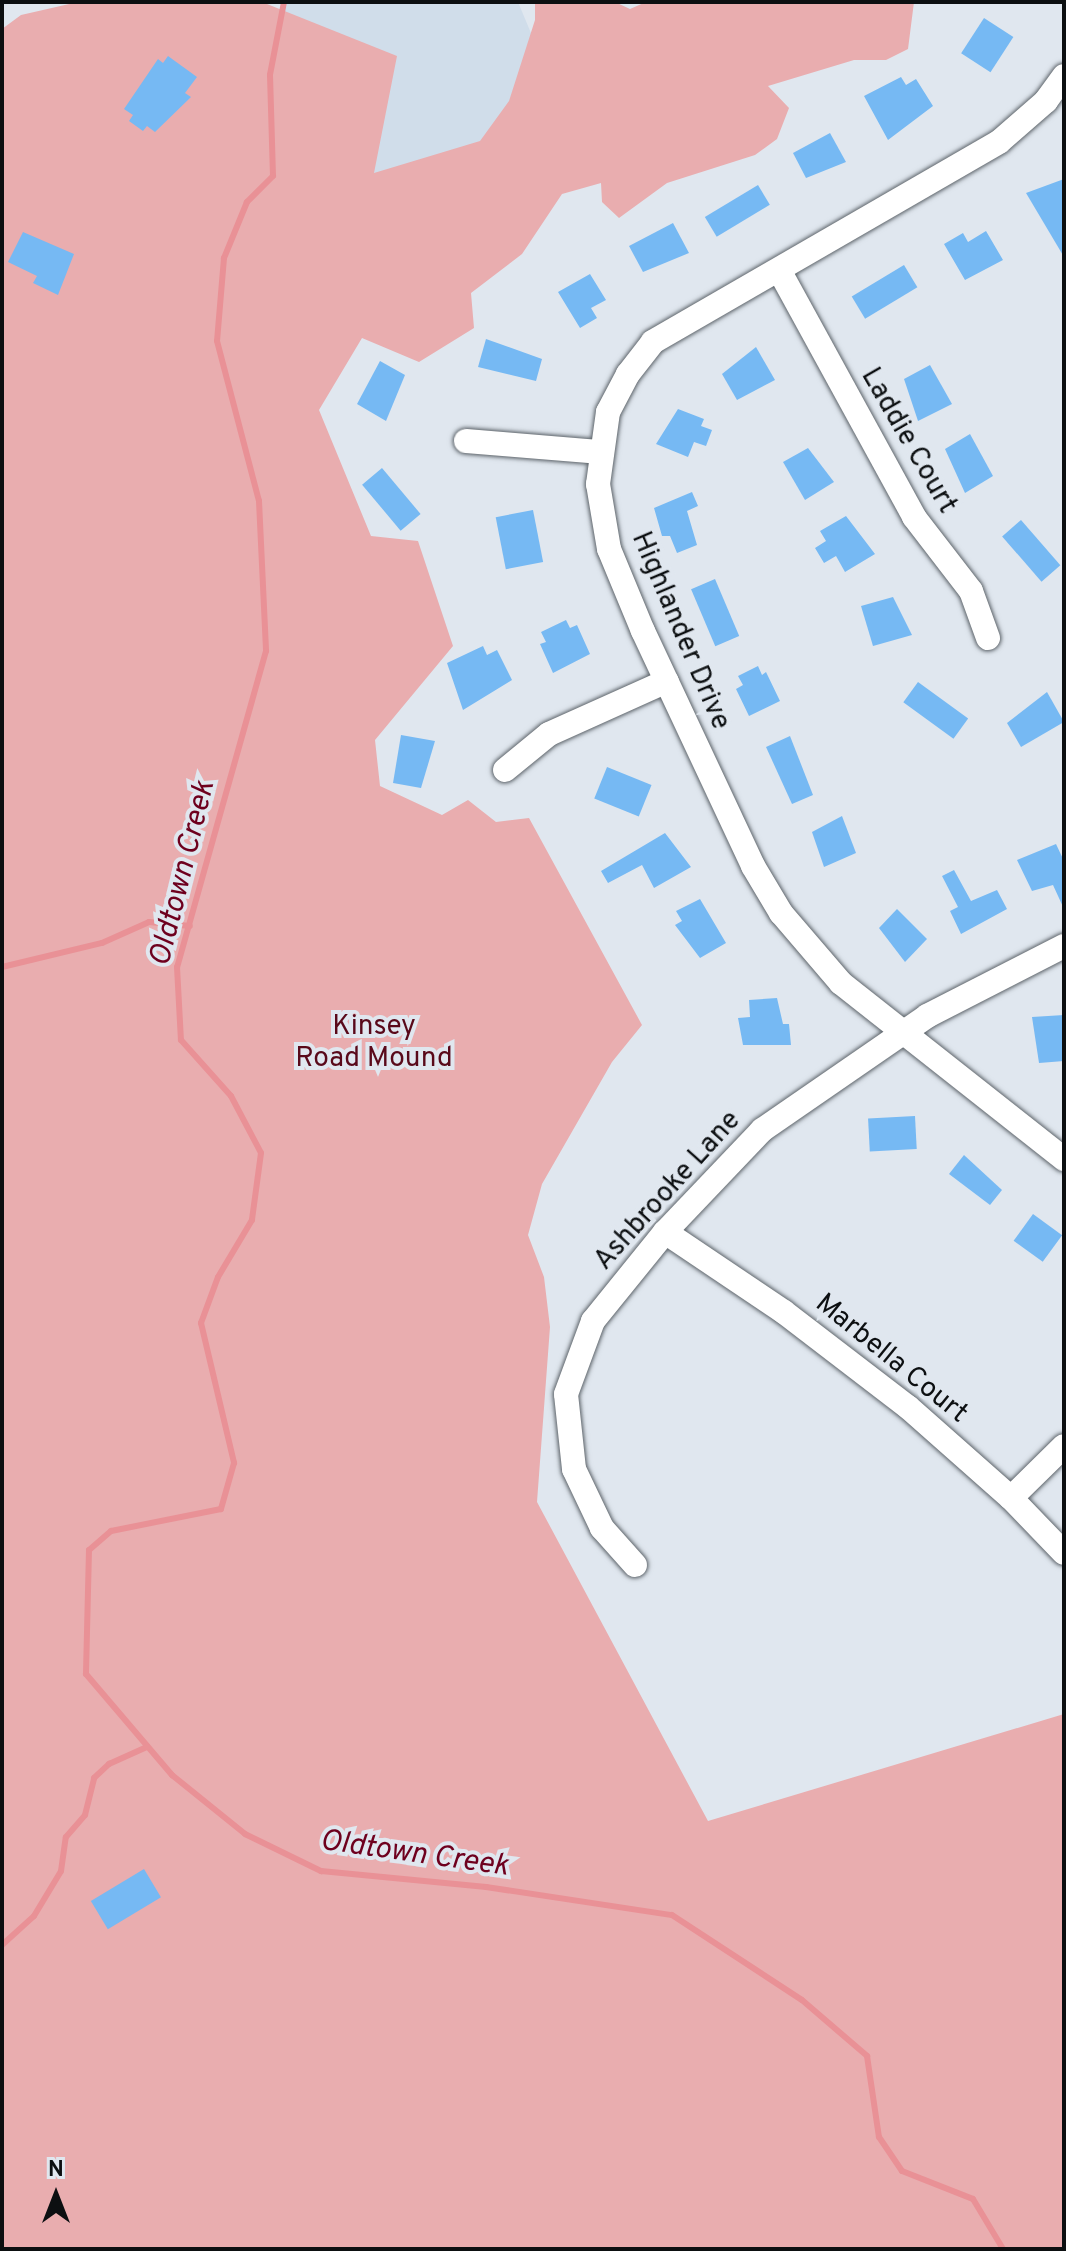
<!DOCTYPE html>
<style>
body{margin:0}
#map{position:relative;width:1066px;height:2251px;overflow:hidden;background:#e0e7ef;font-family:Overpass,sans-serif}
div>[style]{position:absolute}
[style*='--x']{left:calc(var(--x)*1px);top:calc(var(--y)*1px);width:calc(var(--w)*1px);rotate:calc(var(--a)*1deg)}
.built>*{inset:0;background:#d0ddea}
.green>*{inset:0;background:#e9adaf}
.stream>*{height:6px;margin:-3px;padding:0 3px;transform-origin:3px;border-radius:3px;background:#e99196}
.building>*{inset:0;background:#76b9f3;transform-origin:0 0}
.roads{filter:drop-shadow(0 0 2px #5d646a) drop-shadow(0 0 2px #5d646a)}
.minor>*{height:24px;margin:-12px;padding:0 12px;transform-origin:12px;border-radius:12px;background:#fff}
span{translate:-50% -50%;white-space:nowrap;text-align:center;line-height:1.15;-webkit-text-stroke:8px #e0e7ef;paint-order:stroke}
.street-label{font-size:28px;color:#0c0f11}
.park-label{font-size:28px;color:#59091a}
.water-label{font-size:30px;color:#6e001e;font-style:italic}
.frame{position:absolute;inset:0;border:4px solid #0c0f11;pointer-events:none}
.north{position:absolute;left:16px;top:2155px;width:80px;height:80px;-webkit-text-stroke:6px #e0e7ef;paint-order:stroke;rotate:0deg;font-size:22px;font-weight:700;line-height:32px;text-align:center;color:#0c0f11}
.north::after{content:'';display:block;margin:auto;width:28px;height:36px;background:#0c0f11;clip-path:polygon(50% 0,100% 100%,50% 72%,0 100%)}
</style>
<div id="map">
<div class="built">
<i style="clip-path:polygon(280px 2px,518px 2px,536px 45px,518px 205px,363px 245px)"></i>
</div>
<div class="green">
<i style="clip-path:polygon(78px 2px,262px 2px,397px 56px,374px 173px,480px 141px,509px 101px,535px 20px,535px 2px,615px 2px,630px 9px,646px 2px,914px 2px,908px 49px,886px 60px,854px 60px,768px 86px,789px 108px,777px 139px,755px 155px,667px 183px,619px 218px,602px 202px,601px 183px,562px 194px,522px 254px,471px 293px,474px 328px,419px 362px,362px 338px,319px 410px,371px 536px,418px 541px,453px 646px,375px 740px,380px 786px,442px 815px,468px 800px,496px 822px,529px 818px,642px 1025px,612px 1062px,542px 1184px,528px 1235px,544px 1277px,550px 1327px,537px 1502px,708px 1821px,1064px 1714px,1064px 2249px,2px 2249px,2px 29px,21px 15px)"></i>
</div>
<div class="stream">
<i style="--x:284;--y:2;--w:74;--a:100.9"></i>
<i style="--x:270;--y:75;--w:101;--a:88.3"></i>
<i style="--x:273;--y:176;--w:37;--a:135"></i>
<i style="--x:247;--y:202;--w:61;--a:112.3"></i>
<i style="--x:224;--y:258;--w:83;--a:94.8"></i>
<i style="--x:217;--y:341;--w:165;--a:75.3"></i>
<i style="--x:259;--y:501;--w:150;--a:87.3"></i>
<i style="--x:266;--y:651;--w:328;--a:105.7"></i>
<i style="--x:177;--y:967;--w:73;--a:86.9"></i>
<i style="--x:181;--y:1040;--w:75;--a:48.2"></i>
<i style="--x:231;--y:1096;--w:64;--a:62.2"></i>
<i style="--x:261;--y:1153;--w:68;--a:97.7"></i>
<i style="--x:252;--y:1220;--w:66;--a:120.8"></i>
<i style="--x:218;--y:1277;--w:49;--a:110.3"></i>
<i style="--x:201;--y:1323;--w:144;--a:76.7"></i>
<i style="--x:234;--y:1463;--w:48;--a:105.8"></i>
<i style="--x:221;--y:1509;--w:112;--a:168.7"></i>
<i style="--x:111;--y:1531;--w:29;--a:139"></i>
<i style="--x:89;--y:1550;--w:124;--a:91.4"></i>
<i style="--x:86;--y:1674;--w:133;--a:49.6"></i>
<i style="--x:172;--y:1775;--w:94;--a:38.9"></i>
<i style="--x:245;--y:1834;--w:85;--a:26"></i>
<i style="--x:321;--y:1871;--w:166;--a:5.5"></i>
<i style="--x:486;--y:1887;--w:188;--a:8.6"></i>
<i style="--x:672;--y:1915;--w:155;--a:33.2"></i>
<i style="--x:802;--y:2000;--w:86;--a:40.7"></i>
<i style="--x:867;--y:2056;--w:82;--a:81.6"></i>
<i style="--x:879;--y:2137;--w:41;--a:55.9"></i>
<i style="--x:902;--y:2171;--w:76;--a:21.5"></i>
<i style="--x:973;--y:2199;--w:58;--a:59"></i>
<i style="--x:2;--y:967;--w:103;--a:-13.5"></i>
<i style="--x:102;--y:943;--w:51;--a:-24.1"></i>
<i style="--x:149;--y:922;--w:41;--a:5.6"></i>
<i style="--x:2;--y:1945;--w:43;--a:-42.2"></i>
<i style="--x:34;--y:1916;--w:52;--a:-59"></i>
<i style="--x:61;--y:1871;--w:34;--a:-82"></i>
<i style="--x:66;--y:1837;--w:29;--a:-49"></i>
<i style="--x:85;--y:1815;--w:38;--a:-76"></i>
<i style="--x:94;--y:1778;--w:21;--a:-43"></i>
<i style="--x:109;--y:1764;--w:42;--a:-24.1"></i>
</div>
<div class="building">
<i style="left:984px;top:18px;width:35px;height:42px;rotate:33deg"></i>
<i style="clip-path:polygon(168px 56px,197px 77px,185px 93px,191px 97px,155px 132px,147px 126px,143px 131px,129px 121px,133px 115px,124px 109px,158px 59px,163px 63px)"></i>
<i style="clip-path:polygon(901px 77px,906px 85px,916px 79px,933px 106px,888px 140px,864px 96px)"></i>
<i style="clip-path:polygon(830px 133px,846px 162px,806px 178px,793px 153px)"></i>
<i style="clip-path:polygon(1064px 179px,1064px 257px,1026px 193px)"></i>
<i style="left:758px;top:185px;width:23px;height:62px;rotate:59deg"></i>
<i style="clip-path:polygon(673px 223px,689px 253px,643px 272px,629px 246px)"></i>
<i style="clip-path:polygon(986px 231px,1003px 260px,965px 280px,944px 244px,963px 233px,968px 242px)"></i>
<i style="clip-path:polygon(23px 232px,74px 254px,58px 295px,33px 283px,37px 276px,8px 262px)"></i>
<i style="left:904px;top:265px;width:26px;height:61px;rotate:59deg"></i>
<i style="clip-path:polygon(590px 274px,606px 300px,591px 308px,597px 318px,580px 328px,558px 292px)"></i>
<i style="clip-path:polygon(486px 339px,542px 359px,536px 381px,478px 367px)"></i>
<i style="clip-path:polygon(756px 347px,775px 380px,737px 400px,722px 374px)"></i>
<i style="clip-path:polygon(380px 361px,405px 375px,386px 421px,357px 404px)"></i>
<i style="clip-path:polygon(930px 365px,952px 404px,918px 421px,904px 379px)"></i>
<i style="clip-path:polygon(678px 409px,704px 419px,701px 426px,712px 430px,706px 446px,694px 442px,688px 457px,656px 444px)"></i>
<i style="clip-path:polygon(970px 434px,993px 476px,965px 493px,945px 449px)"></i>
<i style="clip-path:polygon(808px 448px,834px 482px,805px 500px,783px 462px)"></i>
<i style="left:382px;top:468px;width:60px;height:26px;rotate:50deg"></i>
<i style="clip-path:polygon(692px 492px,698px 506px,687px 511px,697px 545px,677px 553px,670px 536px,662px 536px,654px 508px)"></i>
<i style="left:533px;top:510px;width:53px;height:38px;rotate:79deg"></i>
<i style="clip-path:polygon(846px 516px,875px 554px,845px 572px,836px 556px,824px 563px,815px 548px,826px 541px,820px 531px)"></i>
<i style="left:1021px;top:520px;width:60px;height:25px;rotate:49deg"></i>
<i style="left:715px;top:579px;width:62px;height:26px;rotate:67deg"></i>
<i style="clip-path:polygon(893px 597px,912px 635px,873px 646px,861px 606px)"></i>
<i style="clip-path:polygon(566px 620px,570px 628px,577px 625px,590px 654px,553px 673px,540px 644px,546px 642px,541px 632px)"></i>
<i style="clip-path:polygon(483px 646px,487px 655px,497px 650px,512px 680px,463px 710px,447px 663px)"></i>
<i style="clip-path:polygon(758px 666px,762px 675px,766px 672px,780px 701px,749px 716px,736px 689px,743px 685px,738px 676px)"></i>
<i style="left:918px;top:682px;width:62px;height:25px;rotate:36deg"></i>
<i style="clip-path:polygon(1047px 692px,1064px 722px,1021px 747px,1007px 723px)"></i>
<i style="clip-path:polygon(401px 735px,435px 741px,421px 788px,393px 783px)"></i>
<i style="clip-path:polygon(790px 736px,813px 795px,792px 804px,766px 747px)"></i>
<i style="left:607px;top:767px;width:48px;height:34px;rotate:22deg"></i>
<i style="clip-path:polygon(842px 816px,856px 853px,824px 867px,812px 832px)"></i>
<i style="clip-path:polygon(665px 833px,691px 867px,654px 888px,642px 865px,608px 883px,601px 871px)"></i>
<i style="clip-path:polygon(1056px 844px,1064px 861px,1064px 909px,1053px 885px,1032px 891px,1017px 860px)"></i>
<i style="clip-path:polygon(954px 870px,971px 901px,997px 890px,1007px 909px,961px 934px,950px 911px,958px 907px,942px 876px)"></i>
<i style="clip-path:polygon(700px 899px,726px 943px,700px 958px,675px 925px,682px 921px,676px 911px)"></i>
<i style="clip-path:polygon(897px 909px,927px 939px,905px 962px,879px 928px)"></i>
<i style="clip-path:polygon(777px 998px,783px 1024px,789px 1024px,791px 1045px,743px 1045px,738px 1018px,750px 1017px,749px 1000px)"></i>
<i style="clip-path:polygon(1064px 1015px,1064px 1061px,1039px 1063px,1032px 1017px)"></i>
<i style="left:915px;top:1116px;width:33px;height:47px;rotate:87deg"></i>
<i style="clip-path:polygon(964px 1155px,1002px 1190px,990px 1205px,949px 1174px)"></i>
<i style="left:1033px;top:1214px;width:36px;height:33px;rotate:36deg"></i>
<i style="left:144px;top:1869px;width:33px;height:62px;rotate:59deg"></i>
</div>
<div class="roads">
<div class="minor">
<i style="--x:1064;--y:76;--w:31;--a:126"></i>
<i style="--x:1046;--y:101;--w:62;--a:138.9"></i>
<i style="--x:999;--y:142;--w:400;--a:150"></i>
<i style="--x:653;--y:342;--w:41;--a:128"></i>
<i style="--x:628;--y:374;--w:43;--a:117.8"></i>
<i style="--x:608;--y:412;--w:73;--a:97.9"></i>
<i style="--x:598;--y:484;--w:66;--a:80.4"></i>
<i style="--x:609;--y:549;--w:89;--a:67.5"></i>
<i style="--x:643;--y:631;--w:259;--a:64.9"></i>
<i style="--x:753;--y:866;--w:55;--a:59.2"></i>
<i style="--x:781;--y:913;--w:92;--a:49.4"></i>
<i style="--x:841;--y:983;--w:284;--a:38.3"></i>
<i style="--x:779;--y:270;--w:281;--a:61.3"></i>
<i style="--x:914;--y:517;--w:93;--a:52.4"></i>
<i style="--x:971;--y:591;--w:50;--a:70.1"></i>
<i style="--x:466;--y:441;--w:133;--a:4.7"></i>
<i style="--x:505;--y:770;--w:57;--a:-39.3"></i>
<i style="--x:549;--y:734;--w:129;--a:-24.2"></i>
<i style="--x:665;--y:1232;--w:143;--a:33.9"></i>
<i style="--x:784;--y:1312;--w:156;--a:37.5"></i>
<i style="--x:908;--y:1407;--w:137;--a:41.5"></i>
<i style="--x:1011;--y:1498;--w:76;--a:46.1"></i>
<i style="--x:1011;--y:1498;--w:74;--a:-44.5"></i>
<i style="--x:635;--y:1565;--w:50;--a:-131.7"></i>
<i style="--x:602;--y:1528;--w:65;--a:-115.4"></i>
<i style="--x:574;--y:1469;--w:75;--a:-96.1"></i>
<i style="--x:566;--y:1394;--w:78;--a:-69.7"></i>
<i style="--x:593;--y:1321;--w:114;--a:-51"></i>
<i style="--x:665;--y:1232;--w:141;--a:-46.4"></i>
<i style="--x:762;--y:1130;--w:201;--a:-34.6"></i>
<i style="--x:927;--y:1016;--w:154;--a:-27.1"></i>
</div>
</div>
<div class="street-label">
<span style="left:908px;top:441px;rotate:60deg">Laddie Court</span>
<span style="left:680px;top:631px;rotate:67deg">Highlander Drive</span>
<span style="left:668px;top:1191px;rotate:-48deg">Ashbrooke Lane</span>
<span style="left:891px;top:1359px;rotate:39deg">Marbella Court</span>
</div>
<div class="park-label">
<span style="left:374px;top:1043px">Kinsey<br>Road Mound</span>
</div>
<div class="water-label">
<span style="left:184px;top:874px;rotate:-76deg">Oldtown Creek</span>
<span style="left:414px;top:1855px;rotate:8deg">Oldtown Creek</span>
</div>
<div class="frame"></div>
<div class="north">N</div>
</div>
